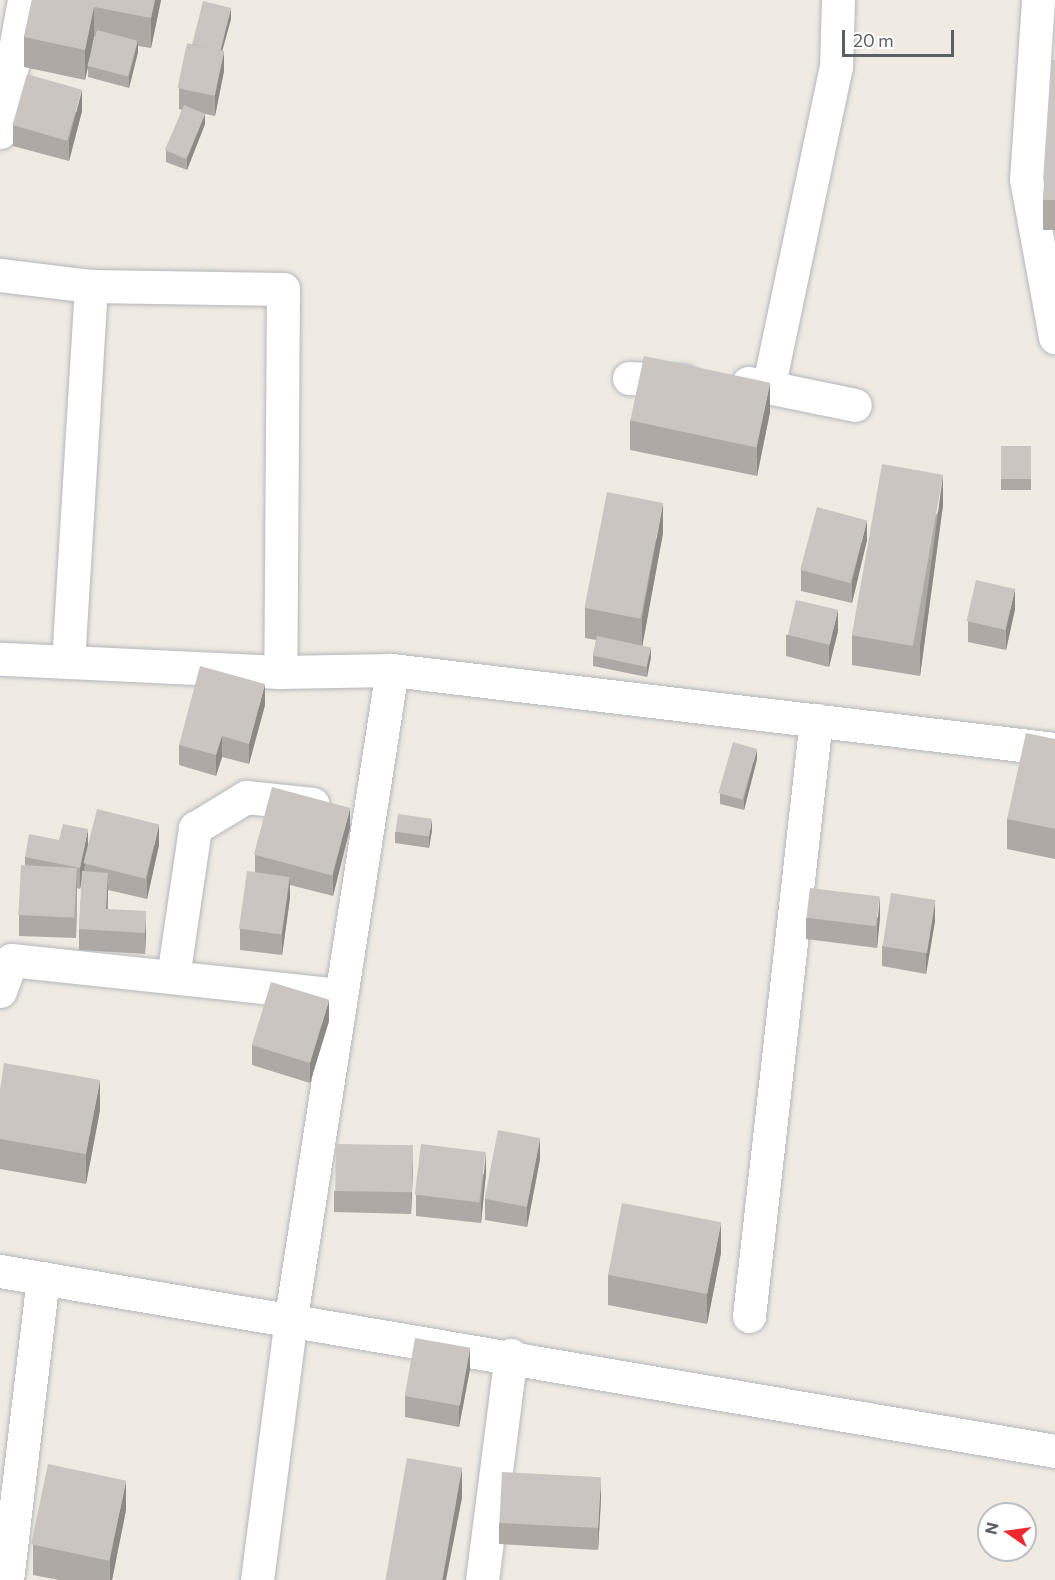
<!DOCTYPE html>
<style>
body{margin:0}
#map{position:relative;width:1055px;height:1580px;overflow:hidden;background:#efebe3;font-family:Commissioner,sans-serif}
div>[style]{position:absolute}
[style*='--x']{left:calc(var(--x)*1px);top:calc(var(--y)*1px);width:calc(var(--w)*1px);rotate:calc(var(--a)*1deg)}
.roads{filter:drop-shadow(0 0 2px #b4b7bb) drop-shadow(0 0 2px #b4b7bb)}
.minor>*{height:33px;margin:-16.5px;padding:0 16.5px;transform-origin:16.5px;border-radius:16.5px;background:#fff}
.wall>*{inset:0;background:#aea9a5;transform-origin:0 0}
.shaded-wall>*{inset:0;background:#8d8a86}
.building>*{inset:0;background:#cac5c0;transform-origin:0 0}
span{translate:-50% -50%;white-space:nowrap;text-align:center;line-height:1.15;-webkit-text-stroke:4.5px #fff;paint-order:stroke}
.north{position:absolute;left:977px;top:1502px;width:60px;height:60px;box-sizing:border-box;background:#fff;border:2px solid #bdbfc1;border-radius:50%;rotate:283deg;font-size:16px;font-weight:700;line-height:24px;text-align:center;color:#5b6065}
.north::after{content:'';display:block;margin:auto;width:21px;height:27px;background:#ef292f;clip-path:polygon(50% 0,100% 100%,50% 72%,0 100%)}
.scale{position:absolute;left:842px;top:30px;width:112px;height:27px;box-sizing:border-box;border:3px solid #5b6065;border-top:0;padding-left:8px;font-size:18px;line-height:21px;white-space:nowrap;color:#5b6065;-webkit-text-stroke:4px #fff;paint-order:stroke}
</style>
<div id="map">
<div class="roads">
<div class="minor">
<i style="--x:1038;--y:0;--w:179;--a:93.8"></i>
<i style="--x:1026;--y:179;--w:161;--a:79.6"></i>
<i style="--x:0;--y:132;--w:134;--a:-79.7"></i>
<i style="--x:0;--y:275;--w:92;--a:6.9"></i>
<i style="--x:91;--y:286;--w:192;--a:0.9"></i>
<i style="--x:283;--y:289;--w:383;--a:90.4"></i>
<i style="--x:280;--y:672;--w:280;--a:-177.3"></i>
<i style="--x:629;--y:378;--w:55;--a:3.1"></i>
<i style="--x:748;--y:383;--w:109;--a:11.6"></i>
<i style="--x:769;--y:384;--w:324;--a:-78.1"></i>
<i style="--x:836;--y:67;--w:67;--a:-88.3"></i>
<i style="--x:68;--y:662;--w:377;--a:-86.5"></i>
<i style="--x:280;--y:672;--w:112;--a:-1"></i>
<i style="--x:173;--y:977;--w:151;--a:-81.6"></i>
<i style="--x:195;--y:828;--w:60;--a:-31.3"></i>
<i style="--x:246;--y:797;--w:67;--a:6"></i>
<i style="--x:0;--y:991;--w:33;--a:-70"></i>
<i style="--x:11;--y:960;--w:332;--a:6.1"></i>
<i style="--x:0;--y:1271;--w:1070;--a:9.68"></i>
<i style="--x:749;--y:1316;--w:600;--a:-83.59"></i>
<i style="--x:7;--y:1580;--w:304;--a:-83.2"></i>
<i style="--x:257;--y:1580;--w:265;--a:-82.6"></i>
<i style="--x:291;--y:1317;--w:655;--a:-81.13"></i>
<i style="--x:392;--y:670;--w:668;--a:6.8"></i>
<i style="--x:482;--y:1580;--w:227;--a:-82.7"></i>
</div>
</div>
<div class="wall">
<i style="clip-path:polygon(evenodd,32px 0,161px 0,151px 48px,138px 46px,138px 52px,129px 88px,88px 77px,88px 68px,85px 80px,24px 67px,24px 37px,32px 0,94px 37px,95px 37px,89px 59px,94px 37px)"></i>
<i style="clip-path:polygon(231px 19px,222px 50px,224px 71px,215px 116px,205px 114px,205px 124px,187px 170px,166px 162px,166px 151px,182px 110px,179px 109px,179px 88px,192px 44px)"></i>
<i style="clip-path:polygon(1055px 60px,1055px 230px,1043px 230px,1043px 200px)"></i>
<i style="clip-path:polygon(82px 111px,69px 161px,13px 146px,13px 125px)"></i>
<i style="clip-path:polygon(770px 412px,757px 476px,630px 450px,630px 420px)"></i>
<i style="left:1001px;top:446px;width:30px;height:44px"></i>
<i style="clip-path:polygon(943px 505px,920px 676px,852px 665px,852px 635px)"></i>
<i style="clip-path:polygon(663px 533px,642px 645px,651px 657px,647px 677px,593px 666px,593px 656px,596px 640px,585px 638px,585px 608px)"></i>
<i style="clip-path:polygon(867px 540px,852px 603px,801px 591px,801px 570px)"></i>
<i style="clip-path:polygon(1015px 609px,1006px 650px,968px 642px,968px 621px)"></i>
<i style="clip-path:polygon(838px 631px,829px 667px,786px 656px,786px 635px)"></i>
<i style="clip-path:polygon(265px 705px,249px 764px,222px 757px,216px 776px,179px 765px,179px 745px)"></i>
<i style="clip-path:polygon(1055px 739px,1055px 859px,1007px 849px,1007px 819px)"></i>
<i style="clip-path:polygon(757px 759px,744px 810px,720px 804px,720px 793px)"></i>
<i style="clip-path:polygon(350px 828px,333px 896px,290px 885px,290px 898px,282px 955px,240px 950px,240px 929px,255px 872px,255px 855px)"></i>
<i style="clip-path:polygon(432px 830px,429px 848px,395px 843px,395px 832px)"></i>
<i style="clip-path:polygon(159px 845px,147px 899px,108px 890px,108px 909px,146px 932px,145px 954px,79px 950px,79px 929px,82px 879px,80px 889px,77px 888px,76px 938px,19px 936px,19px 915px,25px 866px,25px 857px,88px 849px)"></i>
<i style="clip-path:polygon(880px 917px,877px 948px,806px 939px,806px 918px)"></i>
<i style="clip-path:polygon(935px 921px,926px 974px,882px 966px,882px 946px)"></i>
<i style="clip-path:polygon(329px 1021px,310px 1083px,252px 1065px,252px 1045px)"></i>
<i style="clip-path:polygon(0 1090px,100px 1110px,86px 1184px,0 1169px)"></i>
<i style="clip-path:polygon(540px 1159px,527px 1227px,485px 1220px,485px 1199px)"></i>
<i style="clip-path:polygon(413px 1167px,411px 1214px,334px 1212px,334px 1191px)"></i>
<i style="clip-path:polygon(486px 1173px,481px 1223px,416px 1216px,416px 1195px)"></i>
<i style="clip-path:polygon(721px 1253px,707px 1324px,608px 1305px,608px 1275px)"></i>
<i style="clip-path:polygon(470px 1369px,459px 1427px,405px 1417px,405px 1396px)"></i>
<i style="clip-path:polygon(601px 1499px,598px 1550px,499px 1544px,499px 1523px)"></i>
<i style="clip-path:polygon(126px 1510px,112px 1580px,59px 1580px,33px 1575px,33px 1545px)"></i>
</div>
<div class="shaded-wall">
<i style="clip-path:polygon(155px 0,161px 0,151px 48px,151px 18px)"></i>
<i style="clip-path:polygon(94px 7px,94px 37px,85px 80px,85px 50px)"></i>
<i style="clip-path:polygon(231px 8px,231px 19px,219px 63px,219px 52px)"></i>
<i style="clip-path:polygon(138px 41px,138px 52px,129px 88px,129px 77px)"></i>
<i style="clip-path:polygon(224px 51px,224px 71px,215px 116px,215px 95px)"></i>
<i style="clip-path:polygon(82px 90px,82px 111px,69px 161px,69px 140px)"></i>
<i style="clip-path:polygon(205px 114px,205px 124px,187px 170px,187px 159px)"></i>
<i style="clip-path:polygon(770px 382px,770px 412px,757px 476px,757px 446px)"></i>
<i style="clip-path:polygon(943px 475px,943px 505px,920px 676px,920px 647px)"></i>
<i style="clip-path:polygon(663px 503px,663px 533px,642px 648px,642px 618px)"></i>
<i style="clip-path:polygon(867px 520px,867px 540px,852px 603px,852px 582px)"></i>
<i style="clip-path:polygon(1015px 589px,1015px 609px,1006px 650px,1006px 629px)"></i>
<i style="clip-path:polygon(838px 610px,838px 631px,829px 667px,829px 646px)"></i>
<i style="clip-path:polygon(651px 647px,651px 657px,647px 677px,647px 666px)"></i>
<i style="clip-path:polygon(265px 684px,265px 705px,249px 764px,249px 744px)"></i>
<i style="clip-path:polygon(222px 736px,222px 757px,216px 776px,216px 755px)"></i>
<i style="clip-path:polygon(757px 749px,757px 759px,744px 810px,744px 799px)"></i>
<i style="clip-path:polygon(350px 808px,350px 828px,333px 896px,333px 875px)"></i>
<i style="clip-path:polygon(432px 819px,432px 830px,429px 848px,429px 837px)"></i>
<i style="clip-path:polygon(159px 824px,159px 845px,147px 899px,147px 878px)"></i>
<i style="clip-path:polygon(88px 829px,88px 850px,80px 889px,80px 868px)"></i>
<i style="clip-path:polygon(77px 868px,77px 889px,76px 938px,76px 917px)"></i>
<i style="clip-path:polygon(108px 873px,108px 894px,106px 930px,106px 909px)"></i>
<i style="clip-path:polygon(290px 877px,290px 898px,282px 955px,282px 935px)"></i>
<i style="clip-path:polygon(880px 896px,880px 917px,877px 948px,877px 927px)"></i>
<i style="clip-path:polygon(935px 900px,935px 921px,926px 974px,926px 953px)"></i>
<i style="clip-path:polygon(146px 911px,146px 932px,145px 954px,145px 933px)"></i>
<i style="clip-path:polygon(329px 1000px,329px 1021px,310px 1083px,310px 1062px)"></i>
<i style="clip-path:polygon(100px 1080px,100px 1110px,86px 1184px,86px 1154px)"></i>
<i style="clip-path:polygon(540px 1138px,540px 1159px,527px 1227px,527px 1206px)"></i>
<i style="clip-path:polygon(413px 1146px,413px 1167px,411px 1214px,411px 1194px)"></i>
<i style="clip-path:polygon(486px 1152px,486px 1173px,481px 1223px,481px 1203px)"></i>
<i style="clip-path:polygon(721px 1223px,721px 1253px,707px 1324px,707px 1294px)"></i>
<i style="clip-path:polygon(470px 1348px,470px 1369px,459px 1427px,459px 1406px)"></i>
<i style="clip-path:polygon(462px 1468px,462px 1498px,446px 1580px,440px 1580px)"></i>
<i style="clip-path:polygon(601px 1478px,601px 1499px,598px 1550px,598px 1529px)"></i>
<i style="clip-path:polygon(126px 1480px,126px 1510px,112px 1580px,110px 1580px,110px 1560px)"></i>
</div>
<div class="building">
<i style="clip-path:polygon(32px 0,155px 0,151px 18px,94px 7px,85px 50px,24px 37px)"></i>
<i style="left:203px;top:1px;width:29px;height:44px;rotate:14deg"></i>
<i style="left:97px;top:30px;width:42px;height:37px;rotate:15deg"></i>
<i style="left:187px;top:43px;width:38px;height:46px;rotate:12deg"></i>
<i style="clip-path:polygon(1052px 60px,1055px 60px,1055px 200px,1043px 200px)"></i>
<i style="left:27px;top:74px;width:57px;height:53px;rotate:16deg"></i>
<i style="left:184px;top:105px;width:23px;height:49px;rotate:23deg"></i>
<i style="left:644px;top:356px;width:129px;height:66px;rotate:12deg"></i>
<i style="left:1001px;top:446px;width:30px;height:33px"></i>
<i style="left:882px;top:464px;width:62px;height:174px;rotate:10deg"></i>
<i style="left:607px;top:492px;width:57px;height:118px;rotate:11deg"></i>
<i style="left:817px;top:507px;width:52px;height:65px;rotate:15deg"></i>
<i style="left:976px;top:580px;width:40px;height:42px;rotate:13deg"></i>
<i style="left:796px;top:600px;width:43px;height:36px;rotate:13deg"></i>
<i style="left:597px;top:636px;width:55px;height:20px;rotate:12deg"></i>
<i style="clip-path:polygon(200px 666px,265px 684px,249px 744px,222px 736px,216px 755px,179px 745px)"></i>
<i style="clip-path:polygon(1026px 733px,1055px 739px,1055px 829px,1007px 819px)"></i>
<i style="left:733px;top:742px;width:25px;height:53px;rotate:16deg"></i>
<i style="left:272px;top:787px;width:81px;height:70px;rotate:15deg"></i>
<i style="left:97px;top:809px;width:64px;height:56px;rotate:14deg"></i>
<i style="left:398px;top:814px;width:34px;height:18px;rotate:8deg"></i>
<i style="clip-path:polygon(63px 824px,88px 829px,80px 868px,25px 857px,29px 834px,59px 840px)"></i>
<i style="left:21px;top:865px;width:56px;height:50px;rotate:3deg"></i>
<i style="clip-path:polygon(82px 871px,108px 873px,106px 909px,146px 911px,145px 933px,79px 929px)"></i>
<i style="left:247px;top:871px;width:43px;height:58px;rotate:8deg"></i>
<i style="left:810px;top:888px;width:70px;height:30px;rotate:7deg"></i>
<i style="left:891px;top:893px;width:45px;height:54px;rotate:9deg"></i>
<i style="left:271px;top:982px;width:61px;height:66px;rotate:17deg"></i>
<i style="clip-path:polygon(4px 1063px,100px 1080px,86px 1154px,0 1139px,0 1090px)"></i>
<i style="left:498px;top:1130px;width:43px;height:70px;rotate:11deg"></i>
<i style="left:336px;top:1144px;width:77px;height:47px;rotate:1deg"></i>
<i style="left:421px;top:1144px;width:65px;height:51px;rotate:7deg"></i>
<i style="left:622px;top:1203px;width:101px;height:73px;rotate:11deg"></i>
<i style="left:415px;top:1338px;width:56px;height:59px;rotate:10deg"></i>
<i style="left:407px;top:1458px;width:56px;height:124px;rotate:10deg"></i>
<i style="left:48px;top:1464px;width:80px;height:82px;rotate:12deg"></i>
<i style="left:502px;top:1472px;width:99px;height:51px;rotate:3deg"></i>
</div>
<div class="north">N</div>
<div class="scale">20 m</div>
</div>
